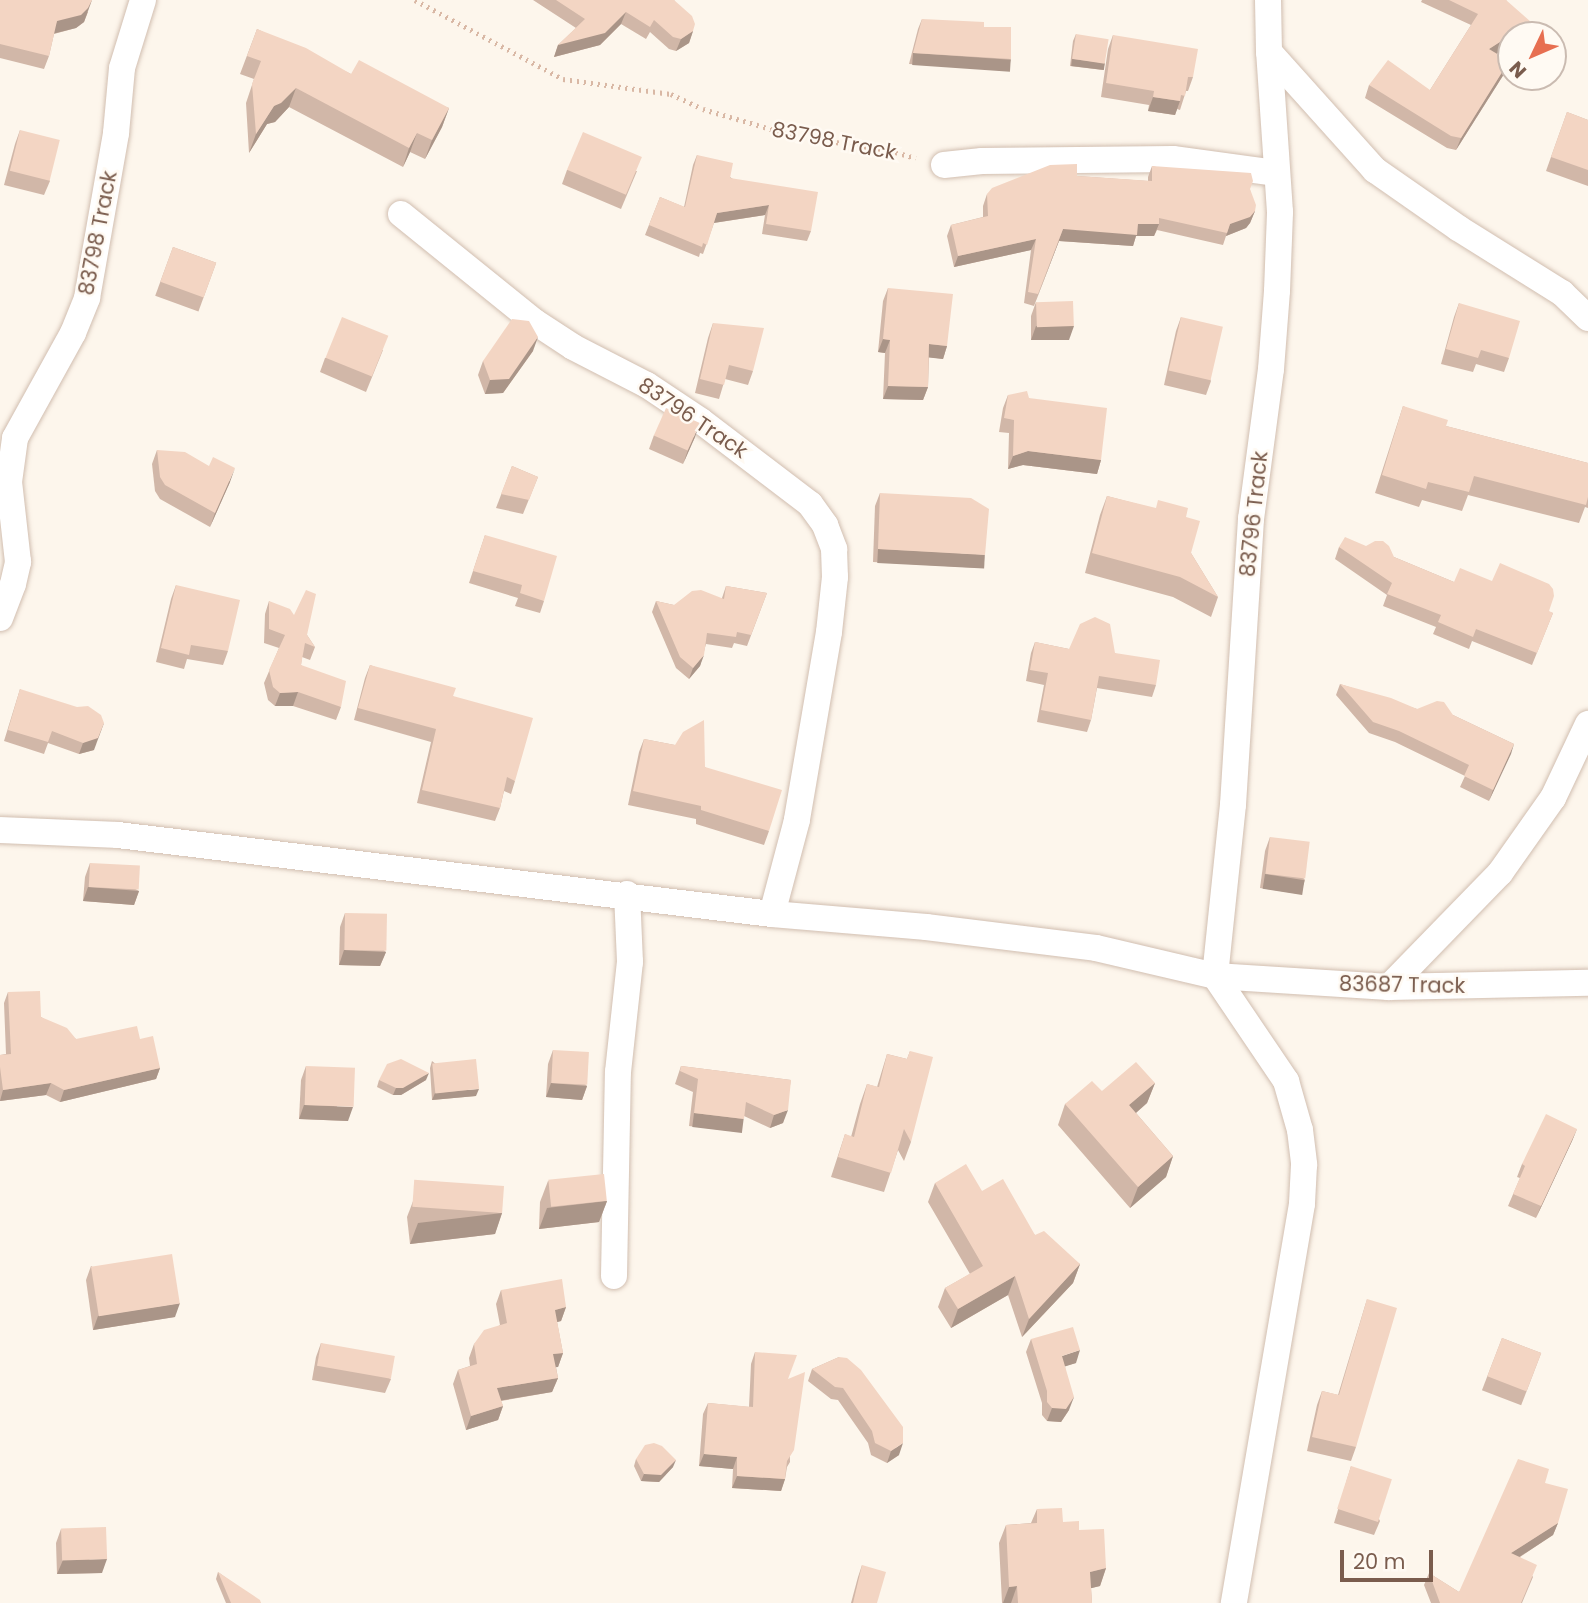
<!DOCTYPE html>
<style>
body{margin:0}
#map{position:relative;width:1588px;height:1603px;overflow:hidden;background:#fdf6ec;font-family:Poppins,sans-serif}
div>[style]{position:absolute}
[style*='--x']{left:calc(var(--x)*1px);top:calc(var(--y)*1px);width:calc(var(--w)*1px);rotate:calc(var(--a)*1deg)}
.path>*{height:4.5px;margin-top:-2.25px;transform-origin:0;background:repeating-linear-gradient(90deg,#d9b8a5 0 2px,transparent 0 7px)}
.roads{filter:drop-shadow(0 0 2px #d1beb0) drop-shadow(0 0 2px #d1beb0)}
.street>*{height:26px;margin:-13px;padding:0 13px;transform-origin:13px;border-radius:13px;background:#fff}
.wall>*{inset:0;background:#d1b7a8;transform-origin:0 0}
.shaded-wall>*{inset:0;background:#aa9588;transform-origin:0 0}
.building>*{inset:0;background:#f3d5c3;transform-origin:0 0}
span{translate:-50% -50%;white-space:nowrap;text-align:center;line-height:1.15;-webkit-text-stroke:5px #fffaf3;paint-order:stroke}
.street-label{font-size:21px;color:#7a5c4d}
.north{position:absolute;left:1497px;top:21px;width:70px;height:70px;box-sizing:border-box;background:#fffaf3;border:2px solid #cabbb1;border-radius:50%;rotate:226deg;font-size:19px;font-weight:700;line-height:28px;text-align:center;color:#7a5c4d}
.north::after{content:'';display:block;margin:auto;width:24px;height:32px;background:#e76f51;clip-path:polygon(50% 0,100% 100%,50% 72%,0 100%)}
.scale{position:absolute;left:1340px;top:1550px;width:93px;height:32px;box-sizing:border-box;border:4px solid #7a5c4d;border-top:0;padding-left:9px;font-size:21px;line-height:24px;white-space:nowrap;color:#7a5c4d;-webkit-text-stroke:5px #fffaf3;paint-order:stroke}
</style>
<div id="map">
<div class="path">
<i style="--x:415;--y:0;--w:168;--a:28.1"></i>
<i style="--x:563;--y:79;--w:109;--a:7.9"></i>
<i style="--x:671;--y:94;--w:35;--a:25"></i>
<i style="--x:703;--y:109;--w:96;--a:16.4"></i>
<i style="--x:795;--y:136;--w:95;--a:8.5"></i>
<i style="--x:889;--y:150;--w:28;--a:17"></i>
</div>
<div class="roads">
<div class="street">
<i style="--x:1268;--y:0;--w:52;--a:88.9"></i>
<i style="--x:1269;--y:52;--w:159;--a:48.1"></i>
<i style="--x:1375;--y:170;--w:101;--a:34.9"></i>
<i style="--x:1458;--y:228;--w:123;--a:32"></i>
<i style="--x:1562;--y:293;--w:36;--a:44"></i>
<i style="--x:944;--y:165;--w:38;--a:-6"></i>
<i style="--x:982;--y:161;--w:191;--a:-0.6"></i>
<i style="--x:1173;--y:159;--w:105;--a:7.7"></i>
<i style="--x:401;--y:214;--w:172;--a:38.9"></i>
<i style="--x:535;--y:322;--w:45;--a:33.3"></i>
<i style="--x:573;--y:347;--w:83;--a:27.2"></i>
<i style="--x:647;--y:385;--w:65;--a:33.7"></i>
<i style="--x:701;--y:421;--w:137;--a:37.3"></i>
<i style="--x:810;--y:504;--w:26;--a:54"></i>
<i style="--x:825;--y:525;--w:26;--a:69"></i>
<i style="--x:834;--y:549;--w:28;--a:88"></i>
<i style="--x:835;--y:577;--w:55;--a:96.2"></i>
<i style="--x:829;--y:632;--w:191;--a:99.7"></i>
<i style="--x:797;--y:820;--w:97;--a:104.9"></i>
<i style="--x:0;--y:618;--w:36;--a:-69"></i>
<i style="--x:13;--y:584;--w:23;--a:-77"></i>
<i style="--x:18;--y:562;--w:81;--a:-96.4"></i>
<i style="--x:9;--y:482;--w:44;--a:-82.2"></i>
<i style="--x:15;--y:438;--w:120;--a:-61.1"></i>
<i style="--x:73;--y:333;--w:38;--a:-68"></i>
<i style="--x:87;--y:298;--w:168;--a:-80"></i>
<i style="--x:116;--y:133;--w:65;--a:-84.7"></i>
<i style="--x:122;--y:68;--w:71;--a:-72.8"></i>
<i style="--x:0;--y:830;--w:118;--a:2.4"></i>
<i style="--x:118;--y:835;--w:659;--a:6.89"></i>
<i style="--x:772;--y:914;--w:155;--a:4.8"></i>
<i style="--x:926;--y:927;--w:171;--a:7"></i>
<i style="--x:1096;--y:948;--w:122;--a:13.2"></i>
<i style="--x:1215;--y:976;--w:174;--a:3.6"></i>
<i style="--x:1389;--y:987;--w:199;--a:-1.2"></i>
<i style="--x:1215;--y:976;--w:172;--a:-84"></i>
<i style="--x:1233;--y:805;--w:287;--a:-86.4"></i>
<i style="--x:1251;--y:519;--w:151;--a:-82.4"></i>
<i style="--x:1271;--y:369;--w:78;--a:-85.6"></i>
<i style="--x:1277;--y:291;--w:79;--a:-87.8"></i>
<i style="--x:1280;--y:212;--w:160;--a:-93.9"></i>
<i style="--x:1215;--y:976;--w:127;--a:55.9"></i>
<i style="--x:1286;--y:1081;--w:51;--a:74.1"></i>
<i style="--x:1300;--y:1130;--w:35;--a:83"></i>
<i style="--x:1304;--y:1165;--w:39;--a:93"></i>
<i style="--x:1302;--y:1204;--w:405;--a:99.7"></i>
<i style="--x:1389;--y:987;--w:159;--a:-45.8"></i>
<i style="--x:1500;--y:873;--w:92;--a:-54.8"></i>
<i style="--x:1553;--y:798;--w:82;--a:-64.7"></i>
<i style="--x:614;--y:1276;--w:204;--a:-88.9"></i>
<i style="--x:618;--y:1072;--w:111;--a:-83.8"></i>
<i style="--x:630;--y:962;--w:68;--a:-92.5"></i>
</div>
</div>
<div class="wall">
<i style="clip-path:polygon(0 0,88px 12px,84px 22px,76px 28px,54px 34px,49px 56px,44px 69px,0 58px)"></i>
<i style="clip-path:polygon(533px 0,674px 0,693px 31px,689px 43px,676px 51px,669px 49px,650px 32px,646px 39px,621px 24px,600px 45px,554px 57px,558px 45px,576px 28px)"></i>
<i style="clip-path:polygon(1422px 0,1506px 0,1526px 35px,1496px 54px,1509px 61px,1504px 74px,1456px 150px,1447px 148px,1365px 98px,1369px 85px,1430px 90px,1471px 25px,1421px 2px)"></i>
<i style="clip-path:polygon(922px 19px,1011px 59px,1007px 70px,909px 64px,918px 29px)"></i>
<i style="clip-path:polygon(257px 29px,351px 74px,449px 108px,442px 127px,425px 159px,410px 152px,403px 167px,289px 107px,275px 122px,267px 124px,249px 153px,246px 103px,254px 79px,240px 74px)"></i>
<i style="clip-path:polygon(1076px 34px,1105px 63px,1103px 70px,1070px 66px,1073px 41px)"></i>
<i style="clip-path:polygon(1113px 35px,1193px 77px,1188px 91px,1186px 91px,1180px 110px,1177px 109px,1175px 115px,1148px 111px,1149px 105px,1101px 97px,1108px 49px)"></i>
<i style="clip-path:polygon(1567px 112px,1588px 120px,1588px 186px,1546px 171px)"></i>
<i style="clip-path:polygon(20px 130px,50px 181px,44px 195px,4px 185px,15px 144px)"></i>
<i style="clip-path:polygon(697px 155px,811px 231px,807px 241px,762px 234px,765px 215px,714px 223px,703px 254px,700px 253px,699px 257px,645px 235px,660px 197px,684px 207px,693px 165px)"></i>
<i style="clip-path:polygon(1152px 166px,1250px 190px,1255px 211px,1250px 223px,1246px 228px,1226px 236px,1223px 245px,1157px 230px,1154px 236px,1136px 236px,1133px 246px,1059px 241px,1034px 306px,1024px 303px,1031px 250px,954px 267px,947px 236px,951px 225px,983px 217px,983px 206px,987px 194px,1077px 176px,1148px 181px,1148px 177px)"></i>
<i style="clip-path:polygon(567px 170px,637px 171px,621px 209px,562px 184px)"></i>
<i style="left:173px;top:247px;width:46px;height:52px;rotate:20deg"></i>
<i style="clip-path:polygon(888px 288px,947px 346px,943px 359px,929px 357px,928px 387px,923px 400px,883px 399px,885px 353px,878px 352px,883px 301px)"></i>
<i style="clip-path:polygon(1036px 302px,1069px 340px,1031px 340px,1031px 316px)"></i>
<i style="clip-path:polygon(1459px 303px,1509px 358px,1504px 372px,1476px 364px,1473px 372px,1441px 364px,1454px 317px)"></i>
<i style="clip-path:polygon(1181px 317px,1211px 381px,1206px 395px,1164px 385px,1176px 331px)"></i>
<i style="clip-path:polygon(713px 323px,753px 371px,748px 385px,725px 379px,719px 399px,695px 393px,708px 338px)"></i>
<i style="clip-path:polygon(383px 350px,366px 392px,320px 372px,325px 358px)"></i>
<i style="clip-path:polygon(533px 351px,503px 393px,485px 394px,478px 375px,483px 361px)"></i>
<i style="clip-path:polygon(1008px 395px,1029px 398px,1101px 460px,1097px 474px,1023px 465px,1008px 469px,1009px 433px,999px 432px,1003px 408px)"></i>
<i style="clip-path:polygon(1403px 406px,1446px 426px,1588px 463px,1588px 508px,1585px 507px,1579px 523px,1468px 495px,1462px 511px,1422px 500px,1419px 507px,1375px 493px)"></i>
<i style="clip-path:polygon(654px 435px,695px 437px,683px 464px,649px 449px)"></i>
<i style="clip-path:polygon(157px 450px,230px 482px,210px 527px,160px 499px,155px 491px,152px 464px)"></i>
<i style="clip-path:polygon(512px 466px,538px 477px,523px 514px,496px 508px)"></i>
<i style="clip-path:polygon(880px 493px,980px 568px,873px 562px,875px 506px)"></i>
<i style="clip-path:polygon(1107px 496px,1186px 517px,1191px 553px,1218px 597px,1211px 617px,1173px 597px,1085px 573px,1100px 515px)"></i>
<i style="clip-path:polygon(485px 535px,544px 601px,540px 613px,515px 606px,518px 598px,469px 583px)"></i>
<i style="clip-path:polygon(1339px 547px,1394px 557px,1454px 582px,1553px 613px,1532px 665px,1472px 641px,1469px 649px,1433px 634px,1436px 627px,1383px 606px,1387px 595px,1335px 559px)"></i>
<i style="clip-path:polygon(176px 585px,228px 651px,223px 665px,187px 659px,184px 669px,156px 662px,171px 599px)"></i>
<i style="clip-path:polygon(726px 586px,767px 593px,747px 646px,734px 643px,732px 648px,706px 644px,700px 666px,689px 679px,676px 668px,652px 612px,656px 601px,674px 605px,722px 598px)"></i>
<i style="clip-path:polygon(269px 601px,307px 635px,315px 647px,310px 660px,302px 657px,301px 665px,341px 707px,336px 720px,293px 706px,275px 706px,268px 700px,264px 683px,279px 648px,264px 643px,265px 614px)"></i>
<i style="clip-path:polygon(1035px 642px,1069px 649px,1115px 653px,1156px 685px,1152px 697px,1097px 688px,1091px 720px,1087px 732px,1037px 722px,1044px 685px,1026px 681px,1031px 653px)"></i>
<i style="clip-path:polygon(370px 665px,453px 696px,515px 781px,511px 794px,504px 791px,500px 808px,495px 821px,417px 803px,431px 742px,354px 720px,365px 678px)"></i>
<i style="clip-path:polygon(1340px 684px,1417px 709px,1453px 715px,1514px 744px,1489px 801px,1460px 787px,1465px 776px,1395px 742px,1369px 733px,1336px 695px)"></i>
<i style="clip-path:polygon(20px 689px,94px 750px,79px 754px,48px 743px,44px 754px,4px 741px)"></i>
<i style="clip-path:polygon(644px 739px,675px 745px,705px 767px,769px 831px,764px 845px,696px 824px,696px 819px,628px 805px,639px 752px)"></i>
<i style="clip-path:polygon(1270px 837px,1305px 880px,1300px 894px,1260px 888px,1265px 851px)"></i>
<i style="clip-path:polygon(90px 863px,139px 891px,134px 905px,83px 901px,85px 877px)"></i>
<i style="clip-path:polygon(345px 913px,386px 952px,380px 966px,339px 965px,340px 927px)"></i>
<i style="clip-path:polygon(8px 992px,41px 1017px,76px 1039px,140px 1039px,160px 1068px,156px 1079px,60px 1102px,46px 1095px,0 1101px,0 1055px,6px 1054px,4px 1003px)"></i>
<i style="clip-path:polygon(553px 1050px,587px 1086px,582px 1100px,546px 1097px,548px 1064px)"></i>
<i style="clip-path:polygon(910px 1051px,911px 1142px,904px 1161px,898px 1150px,884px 1192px,831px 1177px,845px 1134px,851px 1137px,860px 1104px,867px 1084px,877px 1087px,887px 1054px,907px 1059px)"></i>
<i style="clip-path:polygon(432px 1061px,476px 1096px,432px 1100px,430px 1068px)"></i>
<i style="clip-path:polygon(306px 1066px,348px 1121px,299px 1119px,301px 1080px)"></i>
<i style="clip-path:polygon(681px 1066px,791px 1080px,783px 1123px,770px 1128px,744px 1116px,739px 1132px,689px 1126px,693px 1092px,675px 1084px)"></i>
<i style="clip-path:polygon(379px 1080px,426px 1080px,401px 1095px,393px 1095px,377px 1087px)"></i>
<i style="clip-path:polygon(1155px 1083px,1147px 1103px,1136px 1113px,1173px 1156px,1166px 1177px,1130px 1208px,1058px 1125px,1065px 1104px,1102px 1091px)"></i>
<i style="clip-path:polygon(1577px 1129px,1572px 1141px,1536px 1218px,1508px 1206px,1520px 1178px,1517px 1177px,1522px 1164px)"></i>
<i style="clip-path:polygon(548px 1181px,607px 1201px,599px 1222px,539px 1229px,540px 1202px)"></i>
<i style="clip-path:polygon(935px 1183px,982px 1191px,1035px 1235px,1080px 1264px,1073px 1283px,1022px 1337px,1008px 1295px,951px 1328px,938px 1307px,945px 1288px,970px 1274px,928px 1202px)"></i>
<i style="clip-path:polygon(415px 1196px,502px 1213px,495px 1234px,410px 1244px,407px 1217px)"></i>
<i style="clip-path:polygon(91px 1266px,175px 1317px,93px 1330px,86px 1280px)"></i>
<i style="clip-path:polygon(501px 1290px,566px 1307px,561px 1321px,557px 1322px,563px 1353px,558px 1367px,556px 1367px,558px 1378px,552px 1392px,501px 1401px,503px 1406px,498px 1420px,466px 1430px,453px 1384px,458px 1370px,470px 1366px,469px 1358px,474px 1344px,500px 1325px,496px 1304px)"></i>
<i style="clip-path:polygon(1367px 1299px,1356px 1447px,1351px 1461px,1307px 1451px,1317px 1405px,1322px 1391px,1338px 1395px)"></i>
<i style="left:1502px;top:1338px;width:42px;height:56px;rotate:21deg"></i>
<i style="clip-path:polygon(1031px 1339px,1076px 1363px,1065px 1366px,1069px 1410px,1061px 1422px,1047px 1421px,1042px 1415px,1042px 1403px,1026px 1352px)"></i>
<i style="clip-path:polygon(321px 1343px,391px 1379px,385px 1393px,312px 1380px,316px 1357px)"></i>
<i style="clip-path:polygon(755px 1352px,788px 1379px,790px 1462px,787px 1467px,785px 1479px,781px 1491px,732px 1488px,733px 1469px,699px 1466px,703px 1414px,708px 1403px,749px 1407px,751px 1364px)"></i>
<i style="clip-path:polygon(839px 1357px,899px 1455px,887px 1463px,871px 1455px,868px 1443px,838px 1400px,831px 1399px,808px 1381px,812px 1369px)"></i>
<i style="clip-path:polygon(636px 1459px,673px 1467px,659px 1482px,641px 1481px,634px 1466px)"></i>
<i style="clip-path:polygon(1351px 1466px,1380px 1521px,1374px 1535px,1334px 1523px)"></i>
<i style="clip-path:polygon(1545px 1483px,1558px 1523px,1553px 1535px,1520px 1557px,1533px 1577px,1522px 1603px,1431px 1603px,1424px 1585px,1429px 1573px,1459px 1592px)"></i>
<i style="clip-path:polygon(1037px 1509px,1079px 1530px,1106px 1568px,1100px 1586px,1091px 1588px,1092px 1603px,1002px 1603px,999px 1543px,1006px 1525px,1031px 1523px)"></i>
<i style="clip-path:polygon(61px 1529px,102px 1573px,57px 1574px,56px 1543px)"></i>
<i style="clip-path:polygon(862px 1565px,877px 1603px,851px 1603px,858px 1577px)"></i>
<i style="clip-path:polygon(218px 1572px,261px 1603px,226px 1603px,216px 1579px)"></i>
</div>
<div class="shaded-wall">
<i style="clip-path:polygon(92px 0,84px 22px,76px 28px,52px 34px,57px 21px)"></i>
<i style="clip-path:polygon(626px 12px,621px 24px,600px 45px,554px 57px,558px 45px)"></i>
<i style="clip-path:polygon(1531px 22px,1526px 35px,1511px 35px,1511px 45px,1484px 62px,1489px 49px)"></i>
<i style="clip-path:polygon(693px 31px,689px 43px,676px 51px,681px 39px)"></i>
<i style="left:913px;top:53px;width:98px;height:12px;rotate:4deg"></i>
<i style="left:1072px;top:59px;width:33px;height:7px;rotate:7deg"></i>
<i style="clip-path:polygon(1509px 61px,1504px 74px,1456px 150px,1461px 138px)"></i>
<i style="clip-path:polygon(296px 88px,289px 107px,275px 122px,267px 124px,249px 153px,256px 134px,274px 106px)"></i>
<i style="clip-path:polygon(1153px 97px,1180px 101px,1175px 115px,1148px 111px)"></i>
<i style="clip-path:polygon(449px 108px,442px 127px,425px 159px,432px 140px)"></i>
<i style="clip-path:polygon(417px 133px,410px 152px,403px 167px,409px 148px)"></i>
<i style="clip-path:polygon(769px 205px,765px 215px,713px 223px,717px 213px)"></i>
<i style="clip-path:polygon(1255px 211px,1250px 223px,1246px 228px,1226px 236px,1230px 224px)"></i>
<i style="clip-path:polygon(1138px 224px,1159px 224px,1154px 236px,1136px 236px,1133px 246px,1059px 241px,1034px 306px,1063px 229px)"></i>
<i style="clip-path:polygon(1036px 239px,1031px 250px,954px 267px,958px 256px)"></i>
<i style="clip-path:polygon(1036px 326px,1074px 326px,1069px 340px,1031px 340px)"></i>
<i style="clip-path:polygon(538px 337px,533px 351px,503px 393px,485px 394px,490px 380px)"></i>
<i style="clip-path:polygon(883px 339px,890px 340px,885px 353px,878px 352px)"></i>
<i style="clip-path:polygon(929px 344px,947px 346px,943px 359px,924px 357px)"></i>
<i style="clip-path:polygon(888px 386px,928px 387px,923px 400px,883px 399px)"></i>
<i style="clip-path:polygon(700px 423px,695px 437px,683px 464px,688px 450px)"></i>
<i style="clip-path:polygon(1028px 451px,1101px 460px,1097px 474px,1023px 465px,1008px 469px,1013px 456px)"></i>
<i style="clip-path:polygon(235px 468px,230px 482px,210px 527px,215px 513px)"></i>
<i style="left:878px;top:549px;width:107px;height:14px;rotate:3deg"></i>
<i style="clip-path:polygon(704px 655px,700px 666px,689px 679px,693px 668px)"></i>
<i style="clip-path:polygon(298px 692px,293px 706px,275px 706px,280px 693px)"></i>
<i style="clip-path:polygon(104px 723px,94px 750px,79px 754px,83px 743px)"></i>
<i style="clip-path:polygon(1514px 744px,1511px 754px,1489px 801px,1493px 790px)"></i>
<i style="left:1265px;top:874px;width:40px;height:15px;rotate:9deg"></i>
<i style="clip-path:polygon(88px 887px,139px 891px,134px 905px,83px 901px)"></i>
<i style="clip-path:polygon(344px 950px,386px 952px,380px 966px,339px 965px)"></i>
<i style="clip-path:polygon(160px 1068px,156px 1079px,60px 1102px,64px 1090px)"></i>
<i style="clip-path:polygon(429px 1073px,426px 1080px,401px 1095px,393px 1095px,396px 1088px)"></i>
<i style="clip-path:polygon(51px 1083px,46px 1095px,0 1101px,3px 1090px)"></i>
<i style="clip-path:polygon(551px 1083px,587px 1086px,582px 1100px,546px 1097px)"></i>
<i style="clip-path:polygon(1155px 1083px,1147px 1103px,1121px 1126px,1129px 1105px)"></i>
<i style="clip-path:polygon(479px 1089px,476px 1096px,432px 1100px,435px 1093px)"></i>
<i style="clip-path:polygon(304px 1105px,353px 1107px,348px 1121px,299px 1119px)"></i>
<i style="clip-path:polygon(788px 1110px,783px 1123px,770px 1128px,774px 1115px)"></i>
<i style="left:694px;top:1113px;width:50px;height:14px;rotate:7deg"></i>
<i style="clip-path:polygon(1577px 1129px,1572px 1141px,1536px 1218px,1541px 1206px)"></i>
<i style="clip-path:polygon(1173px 1156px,1166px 1177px,1130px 1208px,1138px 1187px)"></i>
<i style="clip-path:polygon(607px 1201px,599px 1222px,539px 1229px,547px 1208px)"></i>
<i style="clip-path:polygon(502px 1213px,495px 1234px,410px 1244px,418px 1223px)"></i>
<i style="clip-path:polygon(1080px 1264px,1073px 1283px,1022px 1337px,1029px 1319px)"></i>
<i style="clip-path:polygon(1015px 1276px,1008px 1295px,951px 1328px,958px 1309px)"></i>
<i style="clip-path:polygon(180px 1303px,175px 1317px,93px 1330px,98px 1316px)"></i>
<i style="clip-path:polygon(566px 1307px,561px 1321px,550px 1324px,555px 1310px)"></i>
<i style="clip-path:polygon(1080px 1350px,1076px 1363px,1057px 1369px,1062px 1356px)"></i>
<i style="clip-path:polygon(563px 1353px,558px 1367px,548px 1368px,553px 1354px)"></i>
<i style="clip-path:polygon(558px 1378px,552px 1392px,492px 1402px,497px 1388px)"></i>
<i style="clip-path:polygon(1074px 1397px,1069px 1410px,1061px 1422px,1047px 1421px,1052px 1408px)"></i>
<i style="clip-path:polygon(503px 1406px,498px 1420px,466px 1430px,471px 1416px)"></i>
<i style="clip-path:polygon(903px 1443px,899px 1455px,887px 1463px,891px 1451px)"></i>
<i style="clip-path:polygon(704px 1454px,737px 1457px,733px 1469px,699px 1466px)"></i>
<i style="clip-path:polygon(676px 1460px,673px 1467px,659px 1482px,641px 1481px,644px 1474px)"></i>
<i style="clip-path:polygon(737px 1476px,785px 1479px,781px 1491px,732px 1488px)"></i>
<i style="clip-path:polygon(1558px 1523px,1553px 1535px,1507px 1565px,1511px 1553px)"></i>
<i style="clip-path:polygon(107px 1559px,102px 1573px,57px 1574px,63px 1560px)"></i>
<i style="clip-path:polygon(1106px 1568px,1100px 1586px,1084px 1590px,1090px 1572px)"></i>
<i style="clip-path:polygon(1017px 1586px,1011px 1603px,1003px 1603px,1009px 1587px)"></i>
</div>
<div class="building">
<i style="clip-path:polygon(0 0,92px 0,88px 8px,81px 15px,57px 21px,49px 56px,0 44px)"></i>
<i style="clip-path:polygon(556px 0,674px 0,692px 16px,695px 24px,693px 31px,681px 39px,673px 37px,654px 20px,650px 27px,626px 12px,605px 33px,558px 45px,585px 19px)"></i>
<i style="clip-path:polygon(1449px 0,1506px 0,1531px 22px,1489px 49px,1509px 61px,1461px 138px,1451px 136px,1369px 85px,1388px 60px,1430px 90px,1478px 14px)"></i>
<i style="clip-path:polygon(922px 19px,984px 22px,984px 27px,1011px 27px,1011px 59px,913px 53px)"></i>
<i style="clip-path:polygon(257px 29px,306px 48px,351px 74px,359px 60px,449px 108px,432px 140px,417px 133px,409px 148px,296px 88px,281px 103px,274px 106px,256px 134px,252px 84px,261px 61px,247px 56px)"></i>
<i style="left:1076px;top:34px;width:33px;height:25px;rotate:9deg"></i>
<i style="clip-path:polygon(1113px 35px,1198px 49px,1193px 77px,1188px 77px,1185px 96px,1181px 95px,1180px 101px,1153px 97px,1154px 91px,1106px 83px)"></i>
<i style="clip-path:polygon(1567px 112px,1588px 120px,1588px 170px,1551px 157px)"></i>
<i style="left:20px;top:130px;width:41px;height:42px;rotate:14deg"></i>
<i style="left:583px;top:132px;width:64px;height:41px;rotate:23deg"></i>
<i style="clip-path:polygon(697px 155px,733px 163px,730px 178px,818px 192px,811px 231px,766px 224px,769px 205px,717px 213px,707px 245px,703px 243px,702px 247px,649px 225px,660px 197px,685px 207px)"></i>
<i style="clip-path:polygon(1077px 164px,1077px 176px,1152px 181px,1152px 166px,1251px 173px,1253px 181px,1250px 189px,1256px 205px,1255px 211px,1250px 217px,1230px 224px,1227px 233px,1159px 218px,1159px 224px,1138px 224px,1137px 235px,1063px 229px,1038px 294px,1028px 292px,1036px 239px,958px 256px,951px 225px,988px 216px,987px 194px,992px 188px,1050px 165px)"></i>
<i style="left:173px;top:247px;width:46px;height:37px;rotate:20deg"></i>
<i style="clip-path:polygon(888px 288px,953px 294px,947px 346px,929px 344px,928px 387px,888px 386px,890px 340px,883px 339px)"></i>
<i style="left:1073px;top:301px;width:25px;height:37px;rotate:88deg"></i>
<i style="clip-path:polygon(1459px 303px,1520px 321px,1509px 358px,1481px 350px,1478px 358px,1446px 349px)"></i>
<i style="left:342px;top:317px;width:50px;height:44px;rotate:22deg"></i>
<i style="left:1181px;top:317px;width:43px;height:55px;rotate:13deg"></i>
<i style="clip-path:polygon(512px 319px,529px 321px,538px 337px,509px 379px,490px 380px,483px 361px)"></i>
<i style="clip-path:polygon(713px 323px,764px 328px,753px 371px,729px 365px,724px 385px,700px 379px)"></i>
<i style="clip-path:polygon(1027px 391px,1029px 398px,1107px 408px,1101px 460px,1028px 451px,1013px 456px,1014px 420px,1004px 418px,1008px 395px)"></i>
<i style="clip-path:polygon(1403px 406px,1448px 420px,1446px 426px,1588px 463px,1588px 497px,1586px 505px,1474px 476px,1469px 492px,1428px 482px,1426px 489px,1382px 475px)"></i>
<i style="left:666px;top:408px;width:37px;height:30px;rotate:24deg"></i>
<i style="clip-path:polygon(157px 450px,185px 452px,209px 466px,213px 457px,235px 468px,215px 513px,165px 485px,160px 477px)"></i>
<i style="clip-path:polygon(512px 466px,538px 477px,529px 500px,501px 494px)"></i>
<i style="clip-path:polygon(880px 493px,971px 498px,989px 509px,985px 555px,878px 549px)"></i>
<i style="clip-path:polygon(1107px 496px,1156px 508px,1158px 500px,1188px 508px,1186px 517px,1200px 521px,1191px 553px,1218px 597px,1180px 577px,1092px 553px)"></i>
<i style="clip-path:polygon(485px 535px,557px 556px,544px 601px,520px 593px,522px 585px,473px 571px)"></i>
<i style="clip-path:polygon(1345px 537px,1366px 546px,1375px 541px,1383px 541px,1389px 546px,1394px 557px,1454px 582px,1460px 568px,1492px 581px,1500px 563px,1549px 584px,1553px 589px,1554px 596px,1549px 611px,1553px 613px,1537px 653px,1476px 629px,1473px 637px,1438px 622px,1441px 615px,1387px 594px,1392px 583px,1339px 547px)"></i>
<i style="clip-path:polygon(176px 585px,240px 600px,228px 651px,191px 645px,189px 655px,161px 648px)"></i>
<i style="clip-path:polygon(726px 586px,767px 593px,751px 635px,737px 632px,736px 637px,707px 633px,704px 655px,693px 668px,680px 657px,656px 601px,674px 605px,692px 591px,701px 590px,724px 599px)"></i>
<i style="clip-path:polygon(306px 590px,316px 594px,307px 635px,315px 647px,305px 643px,301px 665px,346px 681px,341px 707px,298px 692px,280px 693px,273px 687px,269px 670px,285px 635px,269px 629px,269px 601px,290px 609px,294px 615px)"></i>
<i style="clip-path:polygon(1095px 617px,1110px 624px,1115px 653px,1160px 660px,1156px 685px,1099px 676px,1091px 720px,1041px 710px,1048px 673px,1030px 670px,1035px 642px,1069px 649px,1080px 624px)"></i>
<i style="clip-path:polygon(370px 665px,456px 688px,453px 696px,533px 718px,515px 781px,507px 777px,500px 808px,422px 790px,436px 729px,358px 708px)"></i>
<i style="clip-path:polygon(1340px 684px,1391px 698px,1417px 709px,1437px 701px,1444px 702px,1453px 715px,1514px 744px,1493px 790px,1464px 776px,1469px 765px,1399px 731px,1373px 722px)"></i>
<i style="clip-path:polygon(20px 689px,77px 707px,88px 706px,101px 715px,104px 723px,98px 738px,83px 743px,52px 731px,48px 742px,8px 730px)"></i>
<i style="clip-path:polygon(704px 720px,705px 767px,782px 790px,769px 831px,701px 810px,701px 806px,633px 791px,644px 739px,675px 745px,683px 732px)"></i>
<i style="left:1270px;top:837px;width:40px;height:37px;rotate:7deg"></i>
<i style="left:90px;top:863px;width:50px;height:24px;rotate:3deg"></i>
<i style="left:345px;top:913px;width:42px;height:37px;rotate:1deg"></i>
<i style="clip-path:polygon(40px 991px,41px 1017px,67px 1028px,76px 1039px,137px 1026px,140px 1039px,153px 1036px,160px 1068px,64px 1090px,51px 1083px,3px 1090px,0 1067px,0 1055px,11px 1054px,8px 992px)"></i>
<i style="left:553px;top:1050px;width:36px;height:33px;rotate:3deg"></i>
<i style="clip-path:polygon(910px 1051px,933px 1057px,911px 1142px,904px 1129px,891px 1173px,838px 1157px,845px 1134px,854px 1137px,867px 1084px,879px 1087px,887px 1054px,907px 1059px)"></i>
<i style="clip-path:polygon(401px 1059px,429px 1073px,403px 1088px,396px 1088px,379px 1080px,387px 1064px)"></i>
<i style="left:476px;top:1059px;width:30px;height:44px;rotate:84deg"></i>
<i style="clip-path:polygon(1136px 1062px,1155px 1083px,1129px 1105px,1173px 1156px,1138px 1187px,1065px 1104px,1092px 1081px,1102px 1091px)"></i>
<i style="left:306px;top:1066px;width:49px;height:39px;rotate:2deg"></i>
<i style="clip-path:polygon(681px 1066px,791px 1080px,788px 1110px,774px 1115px,746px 1102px,744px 1119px,694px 1113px,698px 1079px,680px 1071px)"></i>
<i style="clip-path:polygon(1546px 1114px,1577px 1129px,1541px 1206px,1513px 1194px,1525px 1166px,1522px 1164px)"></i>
<i style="clip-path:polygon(966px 1164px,982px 1191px,1003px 1179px,1035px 1235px,1044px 1231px,1080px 1264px,1029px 1319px,1015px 1276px,958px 1309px,945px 1288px,983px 1266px,935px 1183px)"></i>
<i style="left:604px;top:1174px;width:27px;height:56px;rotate:84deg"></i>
<i style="left:504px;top:1186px;width:27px;height:90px;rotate:94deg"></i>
<i style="left:172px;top:1254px;width:50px;height:82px;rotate:81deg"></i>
<i style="clip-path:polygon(562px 1279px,566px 1307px,555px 1310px,563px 1353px,553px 1354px,558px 1378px,497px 1388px,503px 1406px,471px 1416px,458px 1370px,477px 1364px,474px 1344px,484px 1330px,507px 1323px,501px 1290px)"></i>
<i style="clip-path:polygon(1367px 1299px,1397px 1308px,1356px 1447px,1312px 1437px,1322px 1391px,1339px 1395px)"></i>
<i style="clip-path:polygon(1073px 1327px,1080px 1350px,1062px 1356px,1074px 1397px,1066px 1409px,1052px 1408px,1047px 1402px,1047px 1391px,1031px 1339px)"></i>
<i style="left:1502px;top:1338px;width:42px;height:41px;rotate:21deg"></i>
<i style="left:321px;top:1343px;width:75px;height:23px;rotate:10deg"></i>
<i style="clip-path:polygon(755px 1352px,797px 1355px,788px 1379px,805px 1372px,794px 1450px,787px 1461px,785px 1479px,737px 1476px,737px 1457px,704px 1454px,708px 1403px,753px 1407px)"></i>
<i style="clip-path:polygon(839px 1357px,847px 1358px,861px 1370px,903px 1427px,903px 1443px,891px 1451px,875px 1443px,872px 1431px,843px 1388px,835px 1387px,812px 1369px)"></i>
<i style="clip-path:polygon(654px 1443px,662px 1446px,676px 1460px,661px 1475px,644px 1474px,636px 1459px,645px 1445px)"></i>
<i style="clip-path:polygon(1518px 1459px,1549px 1469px,1545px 1483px,1568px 1489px,1558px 1523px,1511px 1553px,1537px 1565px,1521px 1603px,1440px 1603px,1429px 1573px,1459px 1592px)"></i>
<i style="left:1351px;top:1466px;width:43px;height:45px;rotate:18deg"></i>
<i style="clip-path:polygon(1062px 1508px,1063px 1522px,1079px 1521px,1079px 1530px,1104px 1529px,1106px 1568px,1090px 1572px,1092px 1603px,1018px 1603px,1017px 1586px,1009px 1587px,1006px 1525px,1037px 1523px,1037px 1509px)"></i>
<i style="left:106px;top:1527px;width:32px;height:45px;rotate:88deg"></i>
<i style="clip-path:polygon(862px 1565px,886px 1572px,877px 1603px,853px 1603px)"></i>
<i style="clip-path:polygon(218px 1572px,260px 1600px,261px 1603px,231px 1603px)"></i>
</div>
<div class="street-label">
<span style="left:834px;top:141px;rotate:11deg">83798 Track</span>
<span style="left:98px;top:233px;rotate:-79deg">83798 Track</span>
<span style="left:693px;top:418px;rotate:34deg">83796 Track</span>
<span style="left:1254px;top:514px;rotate:-84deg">83796 Track</span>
<span style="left:1402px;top:985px;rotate:1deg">83687 Track</span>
</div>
<div class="north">N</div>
<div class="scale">20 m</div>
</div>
